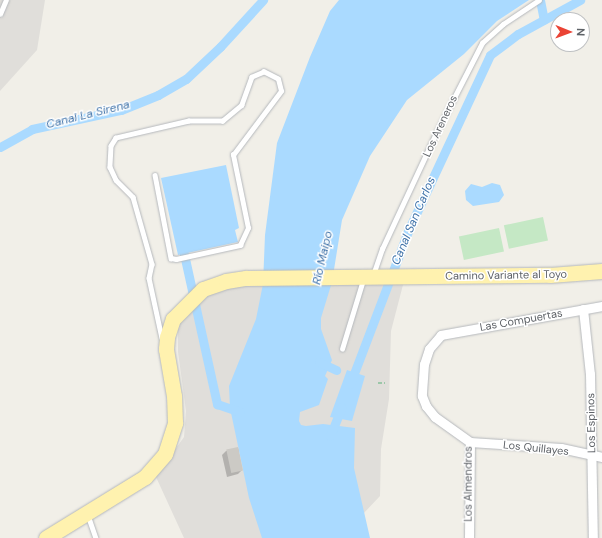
<!DOCTYPE html>
<meta charset="utf-8">
<style>
body{margin:0}
#map{position:relative;width:602px;height:538px;overflow:hidden;background:#f1efe8;font-family:"DM Sans",sans-serif}
div>[style]{position:absolute}
[style*='--x']{left:calc(var(--x)*1px);top:calc(var(--y)*1px);width:calc(var(--w)*1px);rotate:calc(var(--a)*1deg)}
.industrial>*{inset:0;background:#e0deda}
.green>*{inset:0;background:#c5e8c5;transform-origin:0 0}
.water>*{inset:0;background:#aadaff}
.shadow>*{inset:0;background:#0003}
.canal>*{height:9px;margin:-4.5px;padding:0 4.5px;transform-origin:4.5px;border-radius:4.5px;background:#aadaff}
.building>*{inset:0;background:#cccac5;transform-origin:0 0}
.path>*{height:1.5px;margin-top:-0.75px;transform-origin:0;background:repeating-linear-gradient(90deg,#9cc7a9 0 4px,transparent 0 6px)}
.roads{filter:drop-shadow(0 0 1px #b5b8bc) drop-shadow(0 0 1px #b5b8bc)}
.lane>*{height:4.5px;margin:-2.25px;padding:0 2.25px;transform-origin:2.25px;border-radius:2.25px;background:#fff}
.street>*{height:9px;margin:-4.5px;padding:0 4.5px;transform-origin:4.5px;border-radius:4.5px;background:#fff}
.primary>*{height:15px;margin:-7.5px;padding:0 7.5px;transform-origin:7.5px;border-radius:7.5px;background:#fff2af}
span{translate:-50% -50%;white-space:nowrap;text-align:center;line-height:1.15;-webkit-text-stroke:3px #fff;paint-order:stroke}
.street-label{font-size:11px;color:#5f6368}
.water-label{font-size:12px;color:#4174aa;font-style:italic}
.north{position:absolute;left:550px;top:12px;width:40px;height:40px;box-sizing:border-box;background:#fff;border:1px solid #bfc1c3;border-radius:50%;rotate:91deg;font-size:11px;font-weight:700;line-height:16px;text-align:center;color:#5f6368}
.north::after{content:'';display:block;margin:auto;width:14px;height:18px;background:#ea4335;clip-path:polygon(50% 0,100% 100%,50% 72%,0 100%)}
</style>
<div id="map">
<div class="industrial">
<i style="clip-path:polygon(0 0,45px 0,37px 50px,0 91px)"></i>
<i style="clip-path:polygon(404px 281px,391px 331px,389px 399px,381px 449px,380px 496px,363px 514px,301px 538px,184px 538px,156px 477px,184px 437px,186px 411px,178px 352px,178px 324px,190px 306px,223px 285px)"></i>
</div>
<div class="green">
<i style="left:543px;top:217px;width:24px;height:40px;rotate:78deg"></i>
<i style="left:499px;top:228px;width:24px;height:41px;rotate:78deg"></i>
</div>
<div class="water">
<i style="clip-path:polygon(339px 0,529px 0,497px 21px,464px 54px,407px 100px,370px 156px,342px 220px,332px 282px,321px 318px,321px 329px,332px 360px,325px 376px,328px 379px,319px 405px,300px 412px,299px 421px,301px 425px,306px 426px,323px 424px,355px 428px,354px 468px,370px 538px,262px 538px,249px 498px,230px 408px,229px 386px,256px 319px,263px 284px,265px 235px,277px 143px,310px 57px,330px 11px)"></i>
<i style="clip-path:polygon(226px 165px,239px 228px,235px 230px,238px 242px,178px 255px,161px 178px)"></i>
<i style="clip-path:polygon(492px 183px,500px 185px,504px 195px,499px 202px,473px 206px,466px 200px,465px 191px,471px 184px,482px 187px)"></i>
<i style="clip-path:polygon(347px 370px,365px 376px,352px 421px,330px 417px)"></i>
</div>
<div class="shadow">
<i style="clip-path:polygon(238px 448px,242px 470px,238px 474px,227px 477px,222px 455px,226px 451px)"></i>
</div>
<div class="canal">
<i style="--x:540;--y:0;--w:20;--a:79"></i>
<i style="--x:0;--y:147;--w:37;--a:-29"></i>
<i style="--x:32;--y:129;--w:91;--a:-12.1"></i>
<i style="--x:121;--y:110;--w:40;--a:-22"></i>
<i style="--x:158;--y:95;--w:32;--a:-30"></i>
<i style="--x:186;--y:79;--w:47;--a:-43.3"></i>
<i style="--x:220;--y:47;--w:64;--a:-47.5"></i>
<i style="--x:184;--y:254;--w:154;--a:77.6"></i>
<i style="--x:217;--y:404;--w:24;--a:19"></i>
<i style="--x:319;--y:362;--w:19;--a:25"></i>
<i style="--x:350;--y:384;--w:164;--a:-69.2"></i>
<i style="--x:408;--y:231;--w:194;--a:-65"></i>
<i style="--x:490;--y:55;--w:35;--a:-37"></i>
<i style="--x:518;--y:34;--w:71;--a:-28.7"></i>
<i style="--x:330;--y:436;--w:31;--a:-68"></i>
</div>
<div class="building">
<i style="left:238px;top:447px;width:24px;height:12px;rotate:78deg"></i>
</div>
<div class="path">
<i style="--x:378;--y:383;--w:7;--a:0"></i>
</div>
<div class="roads">
<div class="lane">
<i style="--x:0;--y:14;--w:15;--a:-67"></i>
<i style="--x:155;--y:175;--w:85;--a:79.1"></i>
<i style="--x:171;--y:258;--w:5;--a:11"></i>
<i style="--x:176;--y:259;--w:66;--a:-12.3"></i>
<i style="--x:240;--y:245;--w:19;--a:-65"></i>
<i style="--x:248;--y:228;--w:75;--a:-101.6"></i>
<i style="--x:233;--y:155;--w:80;--a:-53.1"></i>
<i style="--x:281;--y:91;--w:12;--a:-104"></i>
<i style="--x:278;--y:79;--w:16;--a:-153"></i>
<i style="--x:264;--y:72;--w:13;--a:157"></i>
<i style="--x:252;--y:77;--w:30;--a:110"></i>
<i style="--x:242;--y:105;--w:25;--a:140"></i>
<i style="--x:223;--y:121;--w:34;--a:180"></i>
<i style="--x:189;--y:121;--w:75;--a:166.9"></i>
<i style="--x:116;--y:138;--w:9;--a:122"></i>
<i style="--x:111;--y:146;--w:21;--a:93"></i>
<i style="--x:110;--y:167;--w:14;--a:65"></i>
<i style="--x:116;--y:180;--w:24;--a:45"></i>
<i style="--x:133;--y:197;--w:70;--a:74.2"></i>
<i style="--x:152;--y:264;--w:14;--a:102"></i>
<i style="--x:149;--y:278;--w:61;--a:77.8"></i>
<i style="--x:373;--y:275;--w:28;--a:-71"></i>
<i style="--x:382;--y:249;--w:128;--a:-65"></i>
<i style="--x:436;--y:133;--w:101;--a:-62.9"></i>
<i style="--x:482;--y:43;--w:28;--a:-42"></i>
<i style="--x:503;--y:24;--w:43;--a:-33.7"></i>
<i style="--x:342;--y:349;--w:72;--a:-73.1"></i>
<i style="--x:88;--y:515;--w:24;--a:71"></i>
</div>
<div class="street">
<i style="--x:602;--y:306;--w:164;--a:169.8"></i>
<i style="--x:441;--y:335;--w:18;--a:131"></i>
<i style="--x:429;--y:349;--w:16;--a:108"></i>
<i style="--x:424;--y:364;--w:32;--a:94"></i>
<i style="--x:422;--y:396;--w:11;--a:68"></i>
<i style="--x:426;--y:406;--w:14;--a:51"></i>
<i style="--x:435;--y:417;--w:43;--a:35.5"></i>
<i style="--x:470;--y:442;--w:91;--a:3.8"></i>
<i style="--x:561;--y:448;--w:42;--a:12.4"></i>
<i style="--x:583;--y:309;--w:65;--a:83.9"></i>
<i style="--x:590;--y:374;--w:164;--a:89"></i>
<i style="--x:469;--y:538;--w:96;--a:-89.4"></i>
</div>
<div class="primary">
<i style="--x:46;--y:538;--w:116;--a:-31.6"></i>
<i style="--x:145;--y:477;--w:30;--a:-49"></i>
<i style="--x:165;--y:454;--w:33;--a:-72"></i>
<i style="--x:175;--y:423;--w:27;--a:-92"></i>
<i style="--x:174;--y:396;--w:48;--a:-99.7"></i>
<i style="--x:166;--y:349;--w:12;--a:-85"></i>
<i style="--x:167;--y:337;--w:19;--a:-72"></i>
<i style="--x:173;--y:319;--w:42;--a:-45"></i>
<i style="--x:203;--y:289;--w:24;--a:-19"></i>
<i style="--x:226;--y:281;--w:20;--a:-9"></i>
<i style="--x:246;--y:278;--w:304;--a:-0.6"></i>
<i style="--x:550;--y:275;--w:52;--a:-4.4"></i>
</div>
</div>
<div class="street-label">
<span style="left:440px;top:126px;rotate:-65deg">Los Areneros</span>
<span style="left:506px;top:275px;rotate:-1deg">Camino Variante al Toyo</span>
<span style="left:521px;top:320px;rotate:-10deg">Las Compuertas</span>
<span style="left:591px;top:423px;rotate:-91deg">Los Espinos</span>
<span style="left:536px;top:448px;rotate:6deg">Los Quillayes</span>
<span style="left:468px;top:484px;rotate:-90deg">Los Almendros</span>
</div>
<div class="water-label">
<span style="left:88px;top:115px;rotate:-14deg">Canal La Sirena</span>
<span style="left:414px;top:221px;rotate:-67deg">Canal San Carlos</span>
<span style="left:323px;top:258px;rotate:-77deg">Río Maipo</span>
</div>
<div class="north">N</div>
</div>
